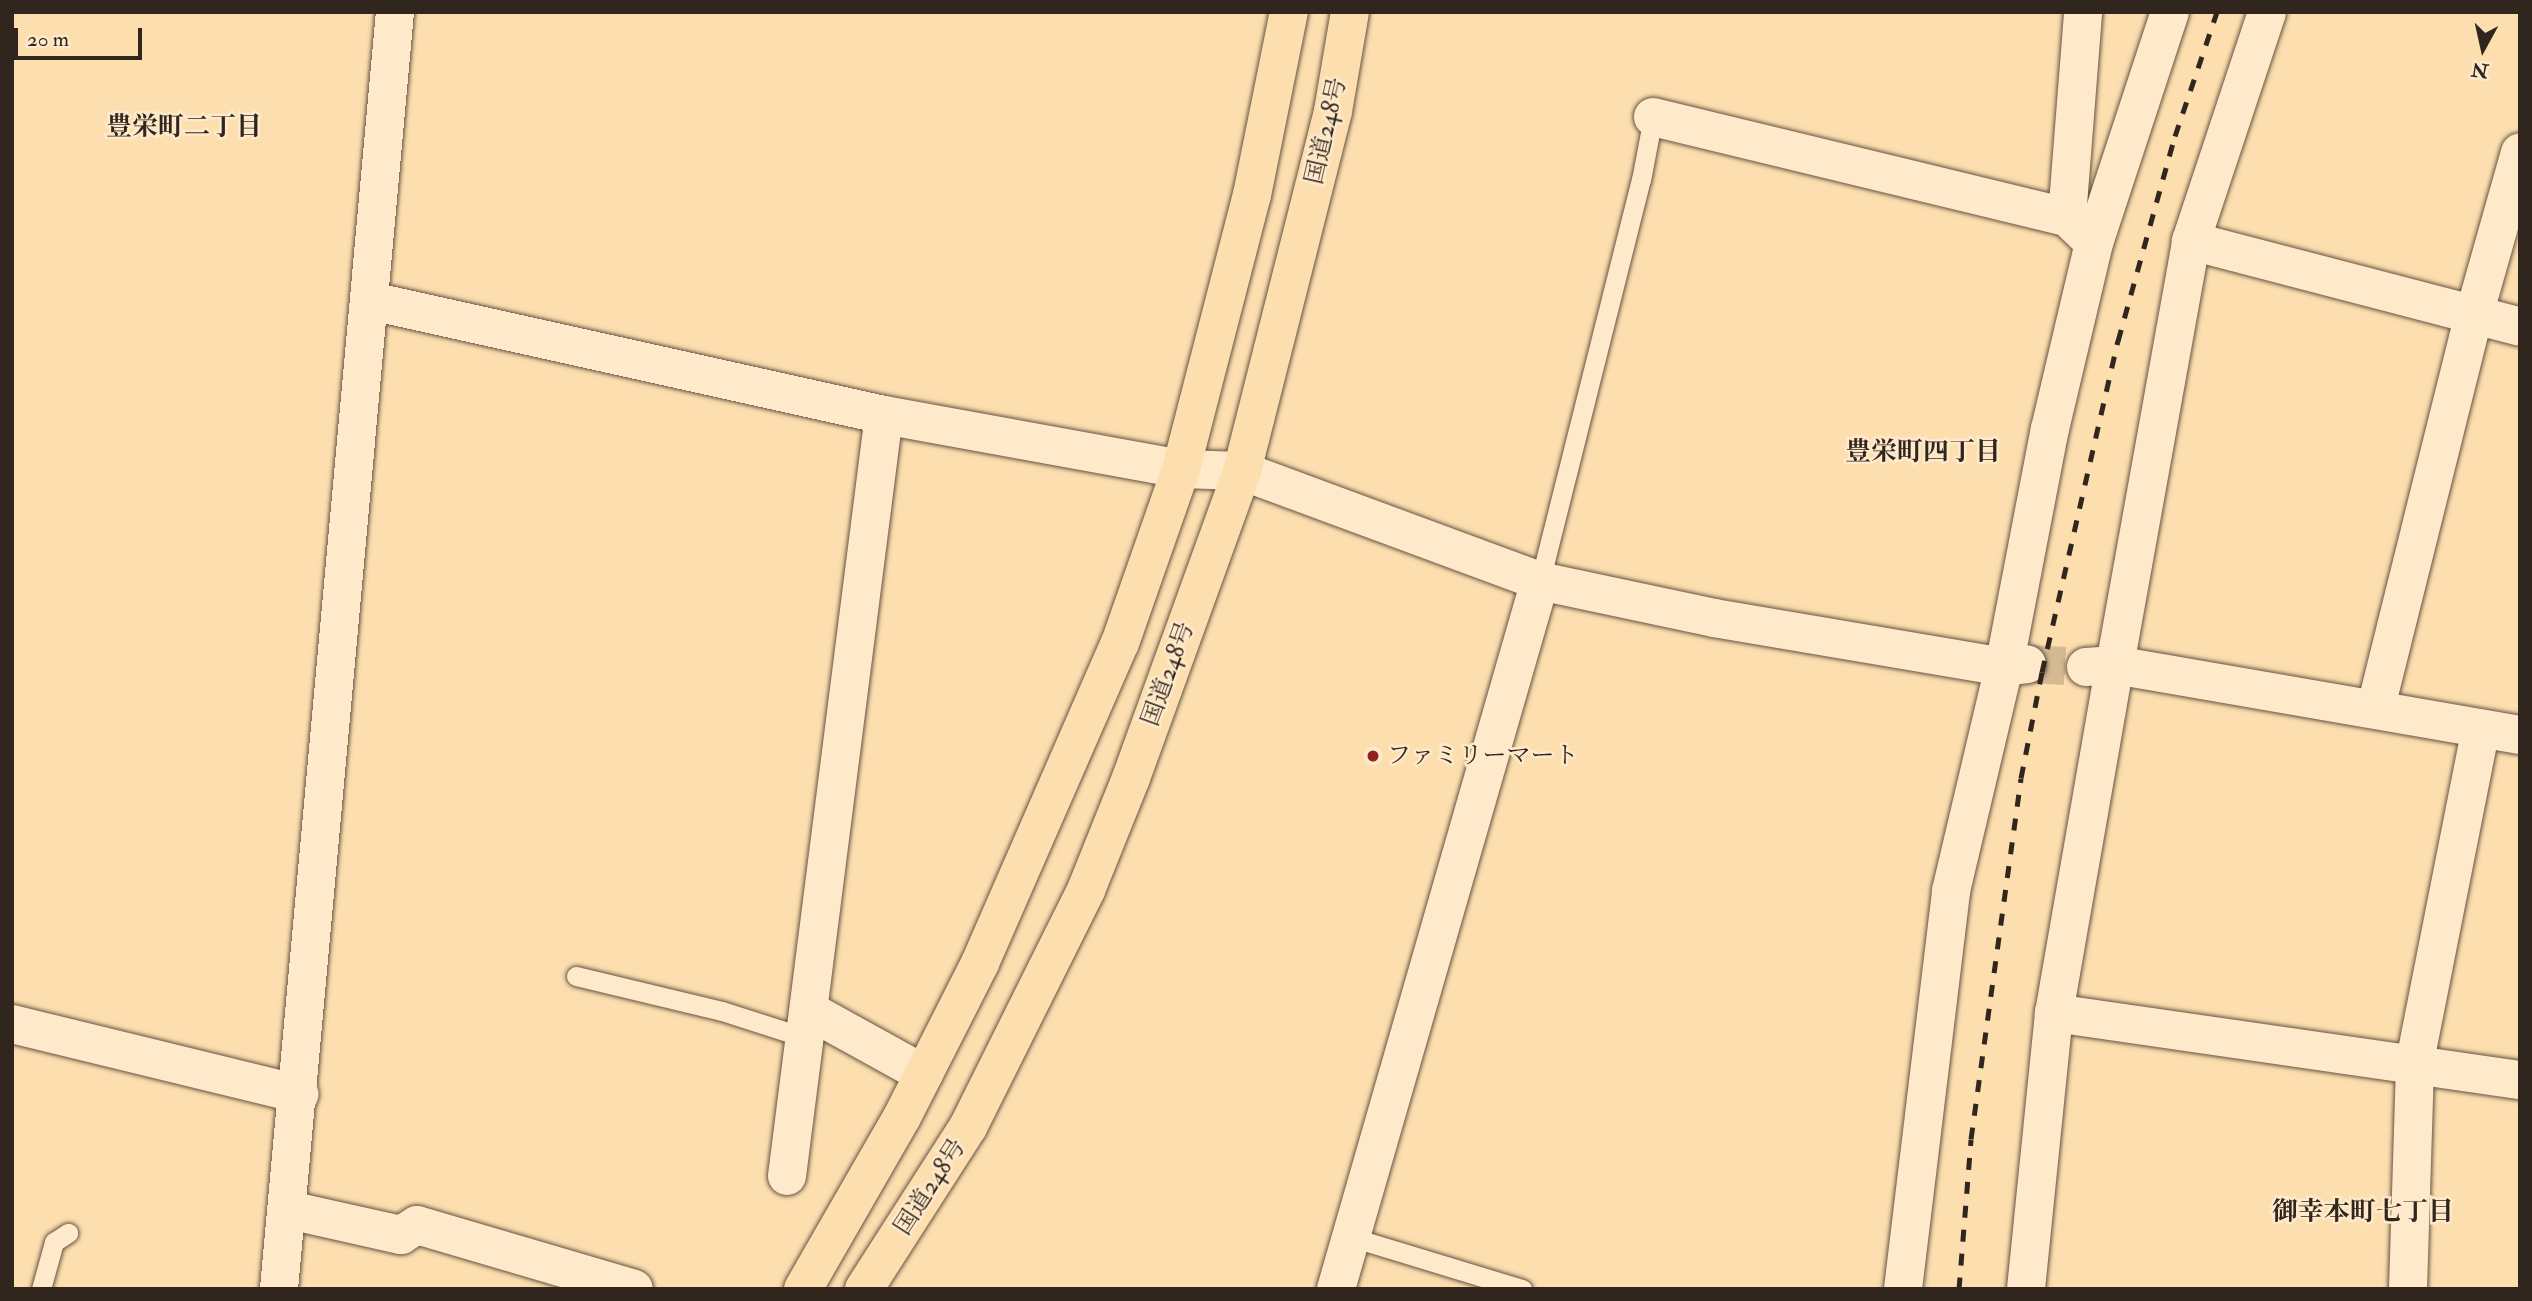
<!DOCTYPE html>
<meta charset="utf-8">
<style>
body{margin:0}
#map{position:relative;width:2532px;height:1301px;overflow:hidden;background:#fddeaf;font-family:"IM FELL Double Pica","Noto Serif JP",serif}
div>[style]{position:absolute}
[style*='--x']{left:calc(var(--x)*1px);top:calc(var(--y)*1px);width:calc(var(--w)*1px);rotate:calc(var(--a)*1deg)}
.tertiary-tunnel>*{height:38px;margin-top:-19px;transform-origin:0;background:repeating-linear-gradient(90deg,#d4b992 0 38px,transparent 0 57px)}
.roads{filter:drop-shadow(0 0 2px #645442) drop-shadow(0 0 2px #645442)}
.service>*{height:19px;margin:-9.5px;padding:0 9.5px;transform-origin:9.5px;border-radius:9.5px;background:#feeacb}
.minor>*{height:38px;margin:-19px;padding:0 19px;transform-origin:19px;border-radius:19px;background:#feeacb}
.tertiary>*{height:38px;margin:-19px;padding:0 19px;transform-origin:19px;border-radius:19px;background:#feeacb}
.trunk>*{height:38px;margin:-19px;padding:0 19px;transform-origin:19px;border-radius:19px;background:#fddeaf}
.rail>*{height:5px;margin-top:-2.5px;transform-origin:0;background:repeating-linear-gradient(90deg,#31261d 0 12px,transparent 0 24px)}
.dots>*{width:19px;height:19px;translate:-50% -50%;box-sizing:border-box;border:4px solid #feeacb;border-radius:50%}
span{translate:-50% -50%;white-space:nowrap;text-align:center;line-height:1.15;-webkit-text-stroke:5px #feeacb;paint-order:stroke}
.street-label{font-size:24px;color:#31261d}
.poi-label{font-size:24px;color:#31261d}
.left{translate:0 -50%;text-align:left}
.neighbourhood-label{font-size:26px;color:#31261d;font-weight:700}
.frame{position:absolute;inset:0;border:14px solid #31261d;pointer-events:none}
.north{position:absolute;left:2448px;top:14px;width:70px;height:70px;-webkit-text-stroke:5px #feeacb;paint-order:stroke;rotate:188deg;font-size:19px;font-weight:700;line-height:28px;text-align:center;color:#31261d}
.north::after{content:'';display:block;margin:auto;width:24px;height:32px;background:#31261d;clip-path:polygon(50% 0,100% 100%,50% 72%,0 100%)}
.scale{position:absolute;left:14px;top:28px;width:128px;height:32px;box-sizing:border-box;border:4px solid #31261d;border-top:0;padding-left:9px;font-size:21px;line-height:24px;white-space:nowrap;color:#31261d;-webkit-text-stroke:5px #feeacb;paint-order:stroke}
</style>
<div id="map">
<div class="tertiary-tunnel">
<i style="--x:2027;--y:664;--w:59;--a:2.9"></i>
</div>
<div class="roads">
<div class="service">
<i style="--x:1540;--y:581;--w:414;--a:-75.9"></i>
<i style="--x:1641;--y:180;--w:64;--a:-79.2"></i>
<i style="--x:576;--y:976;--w:150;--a:13.5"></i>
<i style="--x:722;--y:1011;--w:88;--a:17.8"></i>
<i style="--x:1351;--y:1237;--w:179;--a:16.9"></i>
<i style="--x:41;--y:1289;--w:49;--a:-74.5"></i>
<i style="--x:54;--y:1242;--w:17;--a:-33"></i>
</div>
<div class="minor">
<i style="--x:1653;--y:117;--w:426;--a:13.6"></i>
<i style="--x:2067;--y:217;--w:37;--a:44"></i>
<i style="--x:2067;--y:217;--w:206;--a:-85.5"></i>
<i style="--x:2191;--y:241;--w:340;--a:14.6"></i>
<i style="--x:2115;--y:665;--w:431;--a:-79.8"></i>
<i style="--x:2191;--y:241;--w:241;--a:-71.6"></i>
<i style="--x:2004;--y:667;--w:242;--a:-79.1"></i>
<i style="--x:2050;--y:429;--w:191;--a:-76.7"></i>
<i style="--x:2094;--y:243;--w:243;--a:-71.8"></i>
<i style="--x:2376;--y:707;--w:404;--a:-76"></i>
<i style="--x:2474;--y:315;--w:169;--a:-74.2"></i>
<i style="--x:810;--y:1011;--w:130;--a:28.9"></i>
<i style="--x:2054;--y:1013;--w:471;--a:8.2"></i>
<i style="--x:12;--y:1024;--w:296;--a:13.7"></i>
<i style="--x:787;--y:1176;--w:767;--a:-82.74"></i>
<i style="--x:289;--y:1210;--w:115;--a:12.6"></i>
<i style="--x:401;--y:1235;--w:19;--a:-32"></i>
<i style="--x:417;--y:1225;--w:226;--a:16.4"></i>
<i style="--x:1336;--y:1289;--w:737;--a:-73.93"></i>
<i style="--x:2408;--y:1289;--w:228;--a:-88.2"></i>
<i style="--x:2415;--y:1061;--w:339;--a:-78.8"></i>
</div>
<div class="tertiary">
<i style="--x:371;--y:301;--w:526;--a:12.53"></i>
<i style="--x:884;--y:415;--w:302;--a:10.3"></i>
<i style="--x:1181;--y:469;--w:61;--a:1.9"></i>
<i style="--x:1242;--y:471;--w:318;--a:20.3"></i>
<i style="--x:1540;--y:581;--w:178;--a:12"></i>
<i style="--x:1714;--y:618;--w:294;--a:9.6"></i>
<i style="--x:2004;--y:667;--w:23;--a:-7"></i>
<i style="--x:2086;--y:667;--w:29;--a:-4"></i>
<i style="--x:2115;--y:665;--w:411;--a:9.8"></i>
<i style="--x:279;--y:1289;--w:1282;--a:-84.81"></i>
<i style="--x:1903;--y:1289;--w:401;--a:-83.1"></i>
<i style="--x:1951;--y:891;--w:230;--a:-76.7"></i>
<i style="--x:2026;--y:1289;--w:277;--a:-84.2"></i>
<i style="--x:2054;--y:1013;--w:353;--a:-80.1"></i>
</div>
<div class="trunk">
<i style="--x:803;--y:1289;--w:198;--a:-60.1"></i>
<i style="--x:902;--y:1117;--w:173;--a:-63.1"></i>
<i style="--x:980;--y:963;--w:349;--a:-66.4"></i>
<i style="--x:1120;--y:643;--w:184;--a:-70.7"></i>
<i style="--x:1181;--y:469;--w:283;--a:-75.5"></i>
<i style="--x:1252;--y:195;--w:187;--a:-78.6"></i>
<i style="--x:864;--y:1289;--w:193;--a:-57.3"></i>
<i style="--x:968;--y:1127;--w:265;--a:-63.5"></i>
<i style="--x:1086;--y:890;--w:121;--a:-68.1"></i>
<i style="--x:1131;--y:778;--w:326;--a:-70.1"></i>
<i style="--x:1242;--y:471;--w:371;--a:-75.8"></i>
<i style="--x:1333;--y:111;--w:100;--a:-80.3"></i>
</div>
</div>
<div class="rail">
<i style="--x:1959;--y:1289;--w:150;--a:-85.4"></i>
<i style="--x:1971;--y:1139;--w:364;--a:-82.1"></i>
<i style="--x:2021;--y:778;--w:108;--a:-78.8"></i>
<i style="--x:2042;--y:672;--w:340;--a:-77.1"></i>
<i style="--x:2118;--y:341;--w:213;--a:-74.5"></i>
<i style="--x:2175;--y:136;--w:131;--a:-71.3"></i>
</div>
<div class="dots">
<i style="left:1373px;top:756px;background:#8f2418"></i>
</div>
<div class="street-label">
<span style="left:1326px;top:131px;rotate:-77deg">国道248号</span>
<span style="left:1168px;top:674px;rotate:-70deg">国道248号</span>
<span style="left:930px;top:1187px;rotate:-57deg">国道248号</span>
</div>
<div class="poi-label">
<span class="left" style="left:1387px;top:756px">ファミリーマート</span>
</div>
<div class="neighbourhood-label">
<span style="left:184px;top:128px">豊栄町二丁目</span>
<span style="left:1923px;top:453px">豊栄町四丁目</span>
<span style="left:2363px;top:1213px">御幸本町七丁目</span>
</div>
<div class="frame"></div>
<div class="north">N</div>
<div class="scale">20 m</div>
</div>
